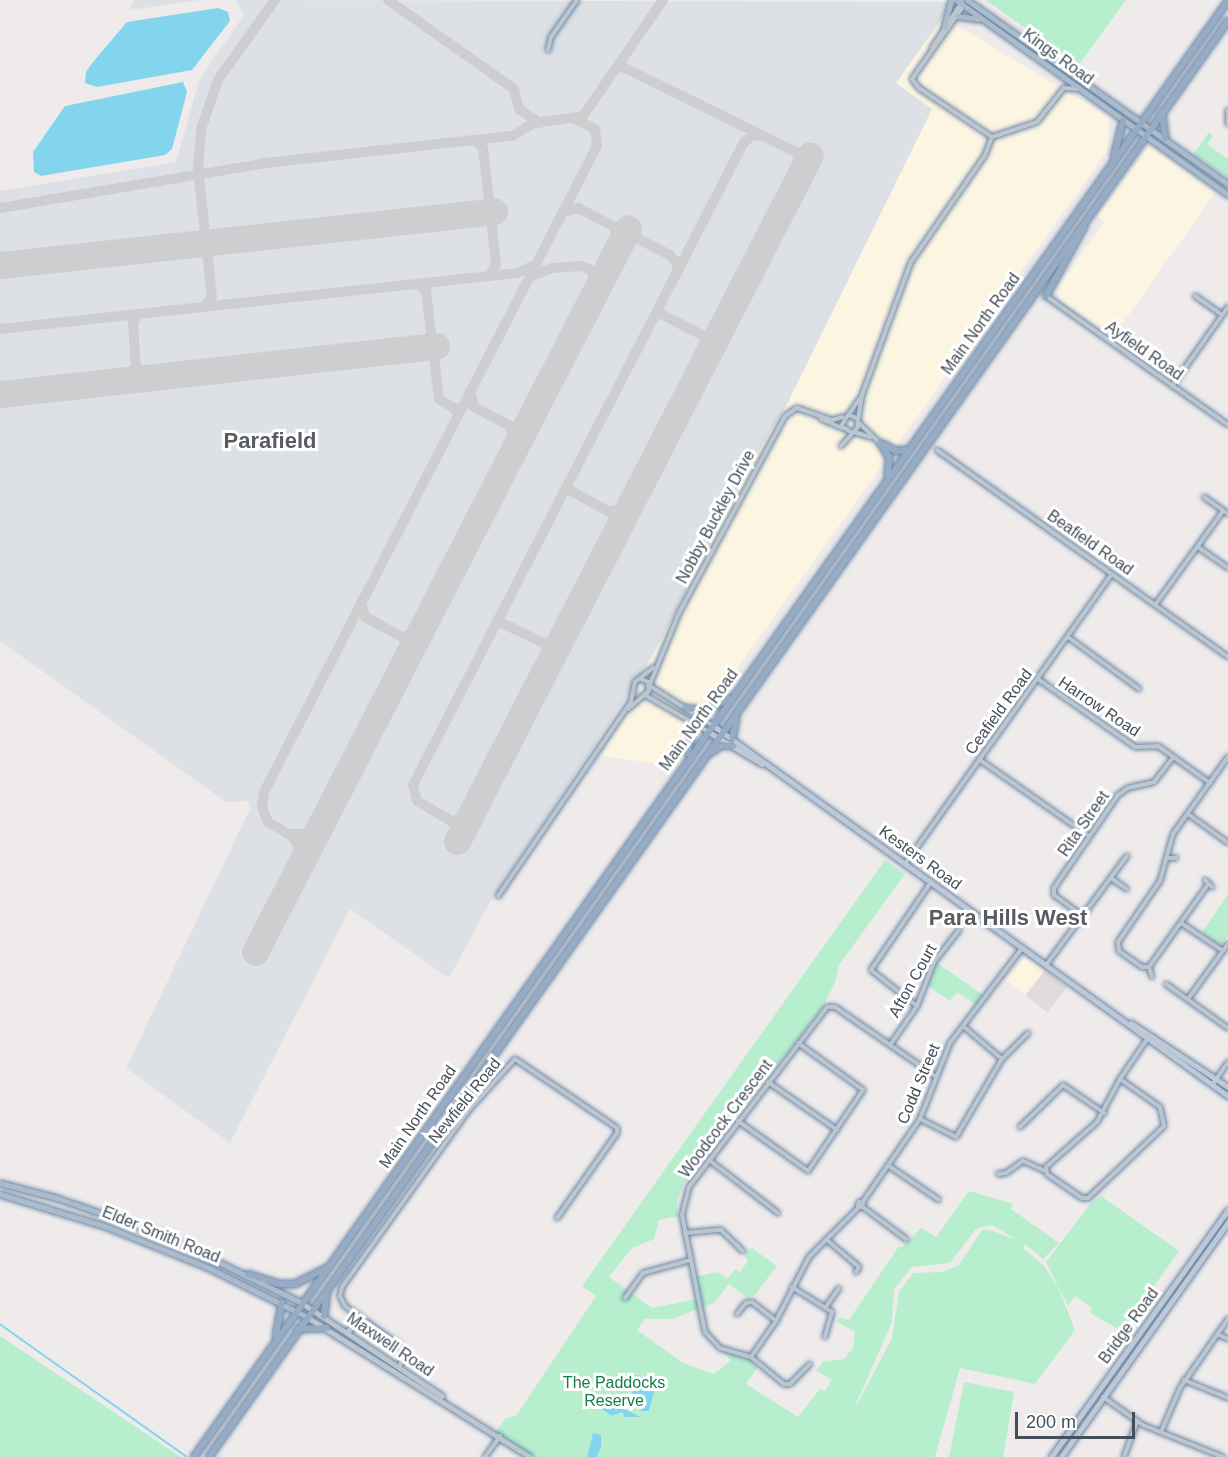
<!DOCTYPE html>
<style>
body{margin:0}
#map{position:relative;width:1228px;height:1457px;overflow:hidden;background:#efebeb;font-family:Arial,sans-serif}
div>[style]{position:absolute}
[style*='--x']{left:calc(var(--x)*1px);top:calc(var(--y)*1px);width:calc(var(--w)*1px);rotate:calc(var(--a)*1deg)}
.commercial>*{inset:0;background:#fcf5e2}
.education>*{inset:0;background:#e0dcdd;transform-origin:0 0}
.airport>*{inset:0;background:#dde0e4}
.green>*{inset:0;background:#b7efce}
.water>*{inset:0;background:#83d5ed}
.stream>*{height:1.5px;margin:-0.75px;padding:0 0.75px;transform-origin:0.75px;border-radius:0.75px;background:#83d5ed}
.taxiway>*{height:10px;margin:-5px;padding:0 5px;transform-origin:5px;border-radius:5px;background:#ceced0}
.runway>*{height:27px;margin:-13.5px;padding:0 13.5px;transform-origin:13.5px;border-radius:13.5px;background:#ceced0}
.roads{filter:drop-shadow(0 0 2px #6d88a8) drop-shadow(0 0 2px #6d88a8)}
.minor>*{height:4px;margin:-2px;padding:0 2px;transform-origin:2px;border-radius:2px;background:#bcc6cf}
.tertiary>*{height:4.5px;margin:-2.25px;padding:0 2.25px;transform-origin:2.25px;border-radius:2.25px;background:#bcc6cf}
.secondary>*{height:5px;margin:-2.5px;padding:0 2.5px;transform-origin:2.5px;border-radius:2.5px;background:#bdc9d6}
.primary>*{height:5px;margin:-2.5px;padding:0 2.5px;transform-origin:2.5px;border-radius:2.5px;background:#abc}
.trunk>*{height:6px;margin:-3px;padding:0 3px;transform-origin:3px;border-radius:3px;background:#96acc4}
span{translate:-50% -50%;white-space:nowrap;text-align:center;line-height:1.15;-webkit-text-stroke:6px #fff;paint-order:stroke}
.street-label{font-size:16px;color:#444f59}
.park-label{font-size:16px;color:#147b49}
.district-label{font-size:22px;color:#585c61;font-weight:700}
.scale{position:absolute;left:1015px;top:1412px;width:120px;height:27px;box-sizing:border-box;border:3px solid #444f59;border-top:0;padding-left:8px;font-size:18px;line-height:21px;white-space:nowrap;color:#444f59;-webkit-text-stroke:4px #fff;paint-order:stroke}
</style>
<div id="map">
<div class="commercial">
<i style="clip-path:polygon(943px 17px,1109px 117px,1107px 151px,668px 765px,602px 756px,750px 465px,788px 402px,932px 109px,896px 83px)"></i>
<i style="clip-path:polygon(1149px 146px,1215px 193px,1113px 337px,1061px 301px,1056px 289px,1104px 223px,1098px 216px)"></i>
<i style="clip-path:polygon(1025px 957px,1045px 970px,1027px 996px,1005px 980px)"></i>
</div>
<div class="education">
<i style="left:1045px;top:970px;width:28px;height:32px;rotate:38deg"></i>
</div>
<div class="airport">
<i style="clip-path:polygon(133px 0,200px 0,130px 10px)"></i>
<i style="clip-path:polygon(235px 0,947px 2px,943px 17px,896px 83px,932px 109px,788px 402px,750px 465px,661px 640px,631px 690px,490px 902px,449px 978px,350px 909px,230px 1143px,126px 1068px,250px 809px,248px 801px,226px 802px,0 641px,0 191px,176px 162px,199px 80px,244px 15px)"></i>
</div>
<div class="green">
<i style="clip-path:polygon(986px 0,1126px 0,1078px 66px)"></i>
<i style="clip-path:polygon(1209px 132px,1213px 137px,1207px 144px,1228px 159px,1228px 178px,1194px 154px)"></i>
<i style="clip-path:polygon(evenodd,885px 860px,905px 874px,839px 965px,835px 983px,822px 1008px,684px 1183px,677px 1202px,678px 1216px,659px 1220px,654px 1239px,632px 1248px,609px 1277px,652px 1308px,698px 1299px,694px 1277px,718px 1272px,727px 1279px,735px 1269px,740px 1272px,748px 1261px,743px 1251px,752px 1248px,777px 1266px,754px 1296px,746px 1297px,729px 1284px,714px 1303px,672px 1319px,645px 1319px,637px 1330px,683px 1363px,714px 1374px,731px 1360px,722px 1351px,750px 1360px,757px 1368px,746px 1384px,798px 1417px,820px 1389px,825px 1391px,832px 1380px,816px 1370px,823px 1362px,844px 1359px,853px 1348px,855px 1332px,837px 1322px,840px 1317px,849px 1320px,899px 1246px,902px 1247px,921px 1228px,936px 1237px,969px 1191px,1014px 1204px,1011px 1209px,1059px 1243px,1043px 1259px,1025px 1244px,1023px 1248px,1044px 1266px,1058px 1287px,1075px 1330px,1035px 1384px,960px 1368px,935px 1457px,529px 1457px,495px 1433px,506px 1418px,516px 1416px,596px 1296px,582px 1286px,885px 860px,992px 1225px,1019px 1241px,990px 1230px,982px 1230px,959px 1265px,942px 1272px,913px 1273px,899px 1292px,892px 1338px,851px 1416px,892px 1322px,894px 1289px,912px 1267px,950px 1263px,976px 1229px,992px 1225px)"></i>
<i style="clip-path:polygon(1228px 894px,1228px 936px,1220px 945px,1202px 932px)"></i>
<i style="clip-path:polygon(934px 961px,986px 997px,978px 1006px,957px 992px,950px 1001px,925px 984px)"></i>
<i style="clip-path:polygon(1101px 1196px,1179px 1251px,1126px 1325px,1116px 1328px,1089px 1312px,1092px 1308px,1075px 1296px,1068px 1306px,1046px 1262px,1090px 1204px)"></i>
<i style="clip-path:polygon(0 1336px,181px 1457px,0 1457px)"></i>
<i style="clip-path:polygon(964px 1382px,1014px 1392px,1003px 1457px,949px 1457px)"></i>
</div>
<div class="water">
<i style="clip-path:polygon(218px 8px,228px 12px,230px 21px,192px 70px,97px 87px,85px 83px,86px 72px,93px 62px,127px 22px)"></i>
<i style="clip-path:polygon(183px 82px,187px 92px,172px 149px,165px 155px,41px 176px,34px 172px,33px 152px,65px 106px)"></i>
<i style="clip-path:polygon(633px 1375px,649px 1378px,655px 1388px,649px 1411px,642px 1411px,632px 1401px)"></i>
<i style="clip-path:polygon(612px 1395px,620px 1396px,625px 1409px,640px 1417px,625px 1417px,622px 1412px,612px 1416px,603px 1410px,602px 1400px)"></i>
<i style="clip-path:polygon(593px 1433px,601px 1435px,601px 1447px,597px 1457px,587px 1457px)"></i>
</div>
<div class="stream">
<i style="--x:0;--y:1324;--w:229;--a:35.4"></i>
</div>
<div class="taxiway">
<i style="--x:388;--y:0;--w:154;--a:35.2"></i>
<i style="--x:514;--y:89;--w:21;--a:76"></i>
<i style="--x:519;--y:109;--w:25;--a:34"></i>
<i style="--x:620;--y:62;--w:6;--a:59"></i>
<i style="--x:623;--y:67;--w:206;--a:26.2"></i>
<i style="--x:475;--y:140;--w:11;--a:45"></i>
<i style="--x:483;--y:148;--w:117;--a:83.6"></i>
<i style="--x:496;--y:264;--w:14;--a:120"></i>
<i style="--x:796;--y:152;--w:19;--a:72"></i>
<i style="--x:0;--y:208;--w:270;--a:-9.6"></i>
<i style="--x:266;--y:163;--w:247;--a:-6.3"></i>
<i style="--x:512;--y:136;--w:26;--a:-31"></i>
<i style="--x:534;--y:123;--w:49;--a:-8.1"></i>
<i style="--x:583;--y:116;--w:141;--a:-55.4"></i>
<i style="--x:563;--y:212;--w:16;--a:-15"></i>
<i style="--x:578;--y:208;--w:103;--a:27.1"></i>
<i style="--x:670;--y:255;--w:11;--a:49"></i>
<i style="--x:677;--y:263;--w:10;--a:90"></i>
<i style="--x:464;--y:214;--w:19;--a:-12"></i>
<i style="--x:483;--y:210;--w:12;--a:-59"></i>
<i style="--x:237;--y:239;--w:23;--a:178"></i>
<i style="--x:214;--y:240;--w:11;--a:-142"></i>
<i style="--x:205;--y:233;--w:64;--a:-96.2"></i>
<i style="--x:198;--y:169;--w:40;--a:-85.7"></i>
<i style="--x:201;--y:129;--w:52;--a:-70.9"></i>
<i style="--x:218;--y:80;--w:98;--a:-54.5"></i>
<i style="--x:176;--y:245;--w:22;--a:-3"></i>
<i style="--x:198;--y:244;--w:12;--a:42"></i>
<i style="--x:207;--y:252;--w:45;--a:83.7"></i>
<i style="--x:212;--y:297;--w:13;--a:132"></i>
<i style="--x:604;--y:275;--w:36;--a:-66"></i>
<i style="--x:619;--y:242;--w:16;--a:-108"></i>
<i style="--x:529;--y:277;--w:25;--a:-21"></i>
<i style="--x:552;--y:268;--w:30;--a:-4"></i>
<i style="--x:582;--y:266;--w:10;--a:24"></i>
<i style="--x:591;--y:270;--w:17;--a:69"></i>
<i style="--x:597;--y:286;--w:40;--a:116.6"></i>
<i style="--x:418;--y:284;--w:11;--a:41"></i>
<i style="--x:426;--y:291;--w:109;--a:83.1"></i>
<i style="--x:439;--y:399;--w:19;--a:32"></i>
<i style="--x:455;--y:409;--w:6;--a:-9"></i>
<i style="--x:657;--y:312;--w:64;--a:27"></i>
<i style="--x:0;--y:329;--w:520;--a:-6.18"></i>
<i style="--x:517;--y:273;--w:17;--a:-24"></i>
<i style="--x:407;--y:349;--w:18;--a:0"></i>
<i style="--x:425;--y:349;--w:13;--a:45"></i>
<i style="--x:137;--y:367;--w:13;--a:42"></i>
<i style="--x:147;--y:376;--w:22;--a:-3"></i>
<i style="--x:109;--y:382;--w:21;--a:-11"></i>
<i style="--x:130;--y:378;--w:8;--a:-45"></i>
<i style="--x:136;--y:372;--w:50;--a:-93.4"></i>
<i style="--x:133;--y:322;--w:10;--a:-53"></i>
<i style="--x:470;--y:391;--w:16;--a:76"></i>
<i style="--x:474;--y:407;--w:47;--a:27.6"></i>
<i style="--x:516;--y:429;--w:11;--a:-22"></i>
<i style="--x:526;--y:425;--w:45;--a:-62.3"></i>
<i style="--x:497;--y:483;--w:44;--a:-64.6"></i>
<i style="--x:516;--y:443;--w:16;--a:-112"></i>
<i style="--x:566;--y:488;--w:56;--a:28.9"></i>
<i style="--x:615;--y:515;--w:11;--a:75"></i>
<i style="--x:618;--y:526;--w:21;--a:115"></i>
<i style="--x:611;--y:511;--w:15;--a:-11"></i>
<i style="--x:626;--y:508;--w:22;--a:-58"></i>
<i style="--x:361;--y:602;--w:16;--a:75"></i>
<i style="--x:365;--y:617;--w:44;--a:28.3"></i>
<i style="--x:404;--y:638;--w:9;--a:54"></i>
<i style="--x:409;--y:645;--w:50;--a:112.4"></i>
<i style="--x:498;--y:621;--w:64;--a:25.8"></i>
<i style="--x:402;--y:637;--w:16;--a:-14"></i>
<i style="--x:418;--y:633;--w:44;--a:-61.7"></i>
<i style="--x:451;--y:821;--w:16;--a:-11"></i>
<i style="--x:467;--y:818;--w:29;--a:-59"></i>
<i style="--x:463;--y:828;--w:53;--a:-149.6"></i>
<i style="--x:417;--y:801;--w:16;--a:-104"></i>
<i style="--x:413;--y:785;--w:723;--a:-62.76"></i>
<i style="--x:744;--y:142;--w:11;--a:-38"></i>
<i style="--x:753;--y:135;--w:9;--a:6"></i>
<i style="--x:288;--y:834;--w:16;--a:0"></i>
<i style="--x:304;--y:834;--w:14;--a:-30"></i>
<i style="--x:316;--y:827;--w:47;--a:-59"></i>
<i style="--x:300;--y:841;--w:37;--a:-149"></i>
<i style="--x:268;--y:822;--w:16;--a:-112"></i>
<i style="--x:262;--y:807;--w:15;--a:-82"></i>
<i style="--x:264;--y:792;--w:727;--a:-62.73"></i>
<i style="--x:597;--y:146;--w:17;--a:-97"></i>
<i style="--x:595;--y:129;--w:25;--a:-153"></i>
<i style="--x:282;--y:900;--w:44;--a:-64.6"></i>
<i style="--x:301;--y:860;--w:12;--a:-95"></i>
<i style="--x:300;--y:848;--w:12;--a:-125"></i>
</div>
<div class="runway">
<i style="--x:0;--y:265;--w:497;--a:-6.2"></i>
<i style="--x:0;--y:394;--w:439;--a:-6.3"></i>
<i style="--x:457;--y:841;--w:771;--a:-62.77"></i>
<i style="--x:255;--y:952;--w:814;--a:-62.74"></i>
</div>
<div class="roads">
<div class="minor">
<i style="--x:964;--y:5;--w:90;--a:125.1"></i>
<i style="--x:912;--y:79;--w:11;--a:52"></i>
<i style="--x:919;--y:88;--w:88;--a:33.9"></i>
<i style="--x:932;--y:48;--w:55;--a:-56.9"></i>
<i style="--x:548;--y:50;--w:13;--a:-77"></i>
<i style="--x:551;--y:37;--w:45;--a:-54.9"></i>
<i style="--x:1228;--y:110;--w:14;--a:90"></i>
<i style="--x:1046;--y:296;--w:223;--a:35.3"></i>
<i style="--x:1195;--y:296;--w:33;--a:35"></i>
<i style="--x:1172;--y:386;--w:97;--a:-54.7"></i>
<i style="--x:849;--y:414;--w:19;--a:-55"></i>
<i style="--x:821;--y:419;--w:23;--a:23"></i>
<i style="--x:858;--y:420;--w:25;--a:-81"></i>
<i style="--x:862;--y:395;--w:142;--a:-69.8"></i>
<i style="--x:911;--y:262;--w:130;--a:-55.3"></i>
<i style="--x:985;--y:155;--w:19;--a:-69"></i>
<i style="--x:992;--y:137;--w:47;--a:-18.4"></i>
<i style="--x:1037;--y:122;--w:43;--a:-51.5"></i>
<i style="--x:1064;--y:88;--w:16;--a:4"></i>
<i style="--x:859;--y:423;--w:29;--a:44"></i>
<i style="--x:854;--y:432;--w:17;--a:17"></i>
<i style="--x:841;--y:446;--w:25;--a:-48"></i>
<i style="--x:858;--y:427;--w:9;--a:-96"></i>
<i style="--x:857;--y:418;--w:9;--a:-162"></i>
<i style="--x:848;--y:415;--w:13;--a:122"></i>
<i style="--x:841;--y:426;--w:13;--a:32"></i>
<i style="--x:937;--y:450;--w:357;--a:35.4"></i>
<i style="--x:1204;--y:497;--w:29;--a:35"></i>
<i style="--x:1198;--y:547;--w:37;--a:35"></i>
<i style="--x:1155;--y:605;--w:116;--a:-54.1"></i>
<i style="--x:1068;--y:637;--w:88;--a:36.2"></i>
<i style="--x:1038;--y:679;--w:118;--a:35"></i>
<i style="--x:1135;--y:747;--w:23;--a:-2"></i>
<i style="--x:1158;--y:746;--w:64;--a:35.4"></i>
<i style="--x:650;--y:684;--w:77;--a:-67.8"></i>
<i style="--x:679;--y:613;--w:224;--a:-61.7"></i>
<i style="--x:785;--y:416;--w:14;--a:-34"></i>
<i style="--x:797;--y:408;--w:37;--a:19"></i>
<i style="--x:832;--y:420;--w:11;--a:-15"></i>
<i style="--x:650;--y:686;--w:73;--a:32.2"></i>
<i style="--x:645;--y:695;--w:72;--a:30.1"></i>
<i style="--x:628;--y:709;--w:28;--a:-41"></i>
<i style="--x:649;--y:691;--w:9;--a:-96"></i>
<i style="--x:648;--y:682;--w:8;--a:-157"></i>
<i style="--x:980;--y:760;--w:133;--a:34.9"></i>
<i style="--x:1188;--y:814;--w:49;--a:35.9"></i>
<i style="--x:1167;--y:858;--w:9;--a:0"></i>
<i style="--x:905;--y:864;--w:356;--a:-54.5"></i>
<i style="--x:1111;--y:878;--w:19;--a:35"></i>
<i style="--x:1205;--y:880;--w:10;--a:45"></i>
<i style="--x:498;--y:896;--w:235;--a:-55.6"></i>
<i style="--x:631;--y:702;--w:20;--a:-79"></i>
<i style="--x:635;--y:682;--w:23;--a:-38"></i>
<i style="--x:1083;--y:916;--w:36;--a:-144"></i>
<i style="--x:1054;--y:895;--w:7;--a:-90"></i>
<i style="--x:1054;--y:888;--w:113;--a:-55.5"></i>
<i style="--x:1118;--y:795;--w:12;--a:-35"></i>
<i style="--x:1128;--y:788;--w:27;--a:-13"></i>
<i style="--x:1154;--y:782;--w:31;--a:-52"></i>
<i style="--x:1181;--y:923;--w:50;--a:33.7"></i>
<i style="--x:1046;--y:965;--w:136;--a:-53.4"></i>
<i style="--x:1149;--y:967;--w:7;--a:180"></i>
<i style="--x:1142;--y:967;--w:28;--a:-145"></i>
<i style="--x:1119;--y:951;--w:9;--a:-96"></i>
<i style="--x:1118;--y:942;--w:74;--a:-55.5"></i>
<i style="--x:1160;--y:881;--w:49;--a:-74.5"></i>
<i style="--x:1173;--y:834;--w:95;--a:-54.5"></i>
<i style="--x:1149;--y:967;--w:100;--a:-54.4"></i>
<i style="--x:1149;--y:967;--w:10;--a:73"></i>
<i style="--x:1166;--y:984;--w:76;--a:35.4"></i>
<i style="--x:1188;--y:999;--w:68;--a:-54"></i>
<i style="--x:917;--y:1006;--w:58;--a:-142"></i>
<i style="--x:871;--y:970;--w:107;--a:-55.7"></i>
<i style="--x:963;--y:1026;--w:51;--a:40.2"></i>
<i style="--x:890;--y:1045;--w:47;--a:-55.3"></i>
<i style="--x:917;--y:1006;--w:47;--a:-68.9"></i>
<i style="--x:934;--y:962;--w:41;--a:-52"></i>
<i style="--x:1120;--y:1079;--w:49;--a:35"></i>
<i style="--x:1160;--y:1107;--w:19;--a:78"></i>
<i style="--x:1164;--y:1126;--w:105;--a:136.5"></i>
<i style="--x:1088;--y:1198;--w:6;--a:180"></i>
<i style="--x:1082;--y:1198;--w:42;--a:-145.6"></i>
<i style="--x:1047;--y:1174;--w:7;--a:-98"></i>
<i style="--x:1046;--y:1167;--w:68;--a:-41.4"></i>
<i style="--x:1097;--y:1122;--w:49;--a:-61.9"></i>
<i style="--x:1120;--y:1079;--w:50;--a:-55.7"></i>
<i style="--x:768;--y:1082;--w:84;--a:34.8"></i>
<i style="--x:1212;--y:1085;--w:28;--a:-55"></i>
<i style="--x:920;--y:1119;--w:40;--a:26.6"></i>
<i style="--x:956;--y:1137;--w:91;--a:-59.5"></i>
<i style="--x:1002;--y:1059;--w:37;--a:-45"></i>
<i style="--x:738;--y:1121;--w:86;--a:35.5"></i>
<i style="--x:808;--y:1171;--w:98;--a:-55.8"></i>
<i style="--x:863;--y:1090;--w:80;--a:-144.1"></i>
<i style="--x:1020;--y:1127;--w:60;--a:-44.3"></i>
<i style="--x:1063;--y:1085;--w:50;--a:34.3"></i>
<i style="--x:709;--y:1160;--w:87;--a:37.5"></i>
<i style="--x:889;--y:1166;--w:60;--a:34.2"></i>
<i style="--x:998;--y:1174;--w:8;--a:-7"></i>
<i style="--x:1006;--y:1173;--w:21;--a:-35"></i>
<i style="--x:1023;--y:1161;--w:24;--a:24"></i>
<i style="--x:859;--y:1202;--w:4;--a:27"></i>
<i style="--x:863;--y:1204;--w:3;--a:108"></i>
<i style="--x:862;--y:1207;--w:4;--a:-166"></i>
<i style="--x:858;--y:1206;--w:4;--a:-76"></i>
<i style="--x:862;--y:1203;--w:102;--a:-55.4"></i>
<i style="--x:920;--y:1119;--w:82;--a:-68.5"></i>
<i style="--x:950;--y:1043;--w:119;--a:-52.8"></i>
<i style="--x:863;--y:1207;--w:54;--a:36.7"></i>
<i style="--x:685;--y:1233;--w:36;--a:-5"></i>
<i style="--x:721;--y:1230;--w:30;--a:44"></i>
<i style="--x:827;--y:1240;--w:42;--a:40.2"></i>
<i style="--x:859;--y:1267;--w:6;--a:121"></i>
<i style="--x:792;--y:1287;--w:47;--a:32"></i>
<i style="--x:832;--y:1312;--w:26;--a:106"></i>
<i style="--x:625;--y:1298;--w:31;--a:-54"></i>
<i style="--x:643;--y:1273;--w:50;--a:-15.2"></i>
<i style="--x:825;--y:1308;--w:24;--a:-55"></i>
<i style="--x:737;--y:1314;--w:14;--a:-51"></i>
<i style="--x:746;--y:1303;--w:6;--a:-9"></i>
<i style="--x:752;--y:1302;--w:31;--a:38"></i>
<i style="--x:1217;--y:1334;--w:12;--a:24"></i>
<i style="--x:751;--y:1357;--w:32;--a:-164"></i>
<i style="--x:720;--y:1348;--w:22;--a:-133"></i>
<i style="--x:705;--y:1332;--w:119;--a:-101.1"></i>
<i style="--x:682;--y:1215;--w:29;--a:-76"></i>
<i style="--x:689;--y:1187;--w:227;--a:-52.5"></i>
<i style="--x:827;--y:1007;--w:8;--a:0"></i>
<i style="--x:835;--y:1007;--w:121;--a:34.6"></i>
<i style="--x:751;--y:1357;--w:44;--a:-55.2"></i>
<i style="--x:776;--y:1321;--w:72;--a:-62.7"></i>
<i style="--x:809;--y:1257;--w:71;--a:-45"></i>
<i style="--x:751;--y:1357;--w:43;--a:39.3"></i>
<i style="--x:784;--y:1384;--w:6;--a:0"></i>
<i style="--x:790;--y:1384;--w:28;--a:-45"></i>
<i style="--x:400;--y:1365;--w:11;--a:-63"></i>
<i style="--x:405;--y:1355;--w:12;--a:-121"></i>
<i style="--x:399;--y:1345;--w:67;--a:-144.2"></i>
<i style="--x:345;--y:1306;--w:11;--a:-117"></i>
<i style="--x:340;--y:1296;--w:9;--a:-77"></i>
<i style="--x:342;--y:1287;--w:216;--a:-54.4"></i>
<i style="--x:468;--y:1111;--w:70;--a:-47.9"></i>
<i style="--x:515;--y:1059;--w:123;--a:34.1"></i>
<i style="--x:617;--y:1128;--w:5;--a:90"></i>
<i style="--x:617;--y:1133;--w:104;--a:125.2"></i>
<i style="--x:1184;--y:1380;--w:48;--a:22.2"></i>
<i style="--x:1103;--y:1397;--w:49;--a:35"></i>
<i style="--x:1143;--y:1425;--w:86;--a:21.8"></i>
<i style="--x:1161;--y:1432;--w:48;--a:-66.6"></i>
<i style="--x:1180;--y:1388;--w:84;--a:-55.2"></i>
<i style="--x:485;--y:1457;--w:26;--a:-54"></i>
<i style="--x:1124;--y:1457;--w:38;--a:-70"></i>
</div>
<div class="tertiary">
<i style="--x:302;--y:1303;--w:168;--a:33.6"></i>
<i style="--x:307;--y:1317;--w:263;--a:32.1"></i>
<i style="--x:348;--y:1331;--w:18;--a:-47"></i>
</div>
<div class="secondary">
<i style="--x:712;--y:725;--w:636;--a:35.72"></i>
<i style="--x:707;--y:731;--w:64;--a:31"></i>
<i style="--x:1131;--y:1023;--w:116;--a:33.4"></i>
<i style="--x:1051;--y:1457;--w:304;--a:-54.4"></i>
<i style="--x:1061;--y:1457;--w:288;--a:-54.6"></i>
</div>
<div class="primary">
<i style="--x:956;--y:0;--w:335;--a:35.6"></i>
<i style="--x:967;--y:0;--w:319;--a:35.2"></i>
<i style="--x:957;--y:16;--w:22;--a:8"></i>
<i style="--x:944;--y:27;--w:28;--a:-75"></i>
<i style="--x:0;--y:1183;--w:59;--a:14.7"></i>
<i style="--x:57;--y:1198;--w:110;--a:19.1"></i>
<i style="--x:161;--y:1234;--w:157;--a:26.1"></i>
<i style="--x:0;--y:1194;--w:112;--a:17.1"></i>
<i style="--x:107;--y:1227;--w:110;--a:21.9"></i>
<i style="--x:209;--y:1268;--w:110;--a:26.6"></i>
</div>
<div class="trunk">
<i style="--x:1162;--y:112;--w:26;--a:83"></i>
<i style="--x:1114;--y:157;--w:38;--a:-76"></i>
<i style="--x:1046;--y:296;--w:79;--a:-61.2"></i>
<i style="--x:880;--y:443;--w:17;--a:57"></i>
<i style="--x:889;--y:457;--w:19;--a:93"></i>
<i style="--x:883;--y:444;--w:15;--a:28"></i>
<i style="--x:896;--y:451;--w:10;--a:-6"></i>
<i style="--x:685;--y:708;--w:21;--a:8"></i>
<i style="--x:706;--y:711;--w:26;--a:-29"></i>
<i style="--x:732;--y:740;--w:21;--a:-79"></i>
<i style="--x:712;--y:752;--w:12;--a:-35"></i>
<i style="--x:722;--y:745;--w:11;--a:5"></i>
<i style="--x:688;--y:753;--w:31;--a:-79"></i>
<i style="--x:248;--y:1274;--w:33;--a:18"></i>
<i style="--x:279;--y:1284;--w:16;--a:0"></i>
<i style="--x:295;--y:1284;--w:35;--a:-27"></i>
<i style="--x:324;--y:1316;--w:26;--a:-83"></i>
<i style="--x:298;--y:1329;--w:29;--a:-2"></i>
<i style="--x:276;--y:1336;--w:34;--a:-80"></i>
<i style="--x:194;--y:1457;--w:1786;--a:-54.62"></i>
<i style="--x:209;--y:1457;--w:1761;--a:-54.64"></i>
</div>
</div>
<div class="street-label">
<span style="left:1058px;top:57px;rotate:36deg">Kings Road</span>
<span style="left:981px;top:324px;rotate:-54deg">Main North Road</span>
<span style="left:1144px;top:351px;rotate:35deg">Ayfield Road</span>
<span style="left:716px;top:517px;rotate:-62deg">Nobby Buckley Drive</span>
<span style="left:1090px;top:543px;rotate:35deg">Beafield Road</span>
<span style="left:1099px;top:707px;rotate:34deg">Harrow Road</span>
<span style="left:999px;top:712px;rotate:-54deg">Ceafield Road</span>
<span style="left:699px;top:720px;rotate:-54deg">Main North Road</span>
<span style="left:1084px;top:824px;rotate:-55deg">Rita Street</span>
<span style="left:920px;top:858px;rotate:36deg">Kesters Road</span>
<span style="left:913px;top:981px;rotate:-61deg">Afton Court</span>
<span style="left:919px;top:1084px;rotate:-67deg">Codd Street</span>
<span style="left:465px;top:1101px;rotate:-51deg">Newfield Road</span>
<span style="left:418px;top:1117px;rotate:-55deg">Main North Road</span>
<span style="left:726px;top:1119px;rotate:-53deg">Woodcock Crescent</span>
<span style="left:161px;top:1235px;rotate:22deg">Elder Smith Road</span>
<span style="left:1129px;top:1326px;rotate:-54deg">Bridge Road</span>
<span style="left:390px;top:1345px;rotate:34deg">Maxwell Road</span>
</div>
<div class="park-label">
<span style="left:614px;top:1392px">The Paddocks<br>Reserve</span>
</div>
<div class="district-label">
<span style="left:270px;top:441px">Parafield</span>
<span style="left:1008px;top:918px">Para Hills West</span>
</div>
<div class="scale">200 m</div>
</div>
